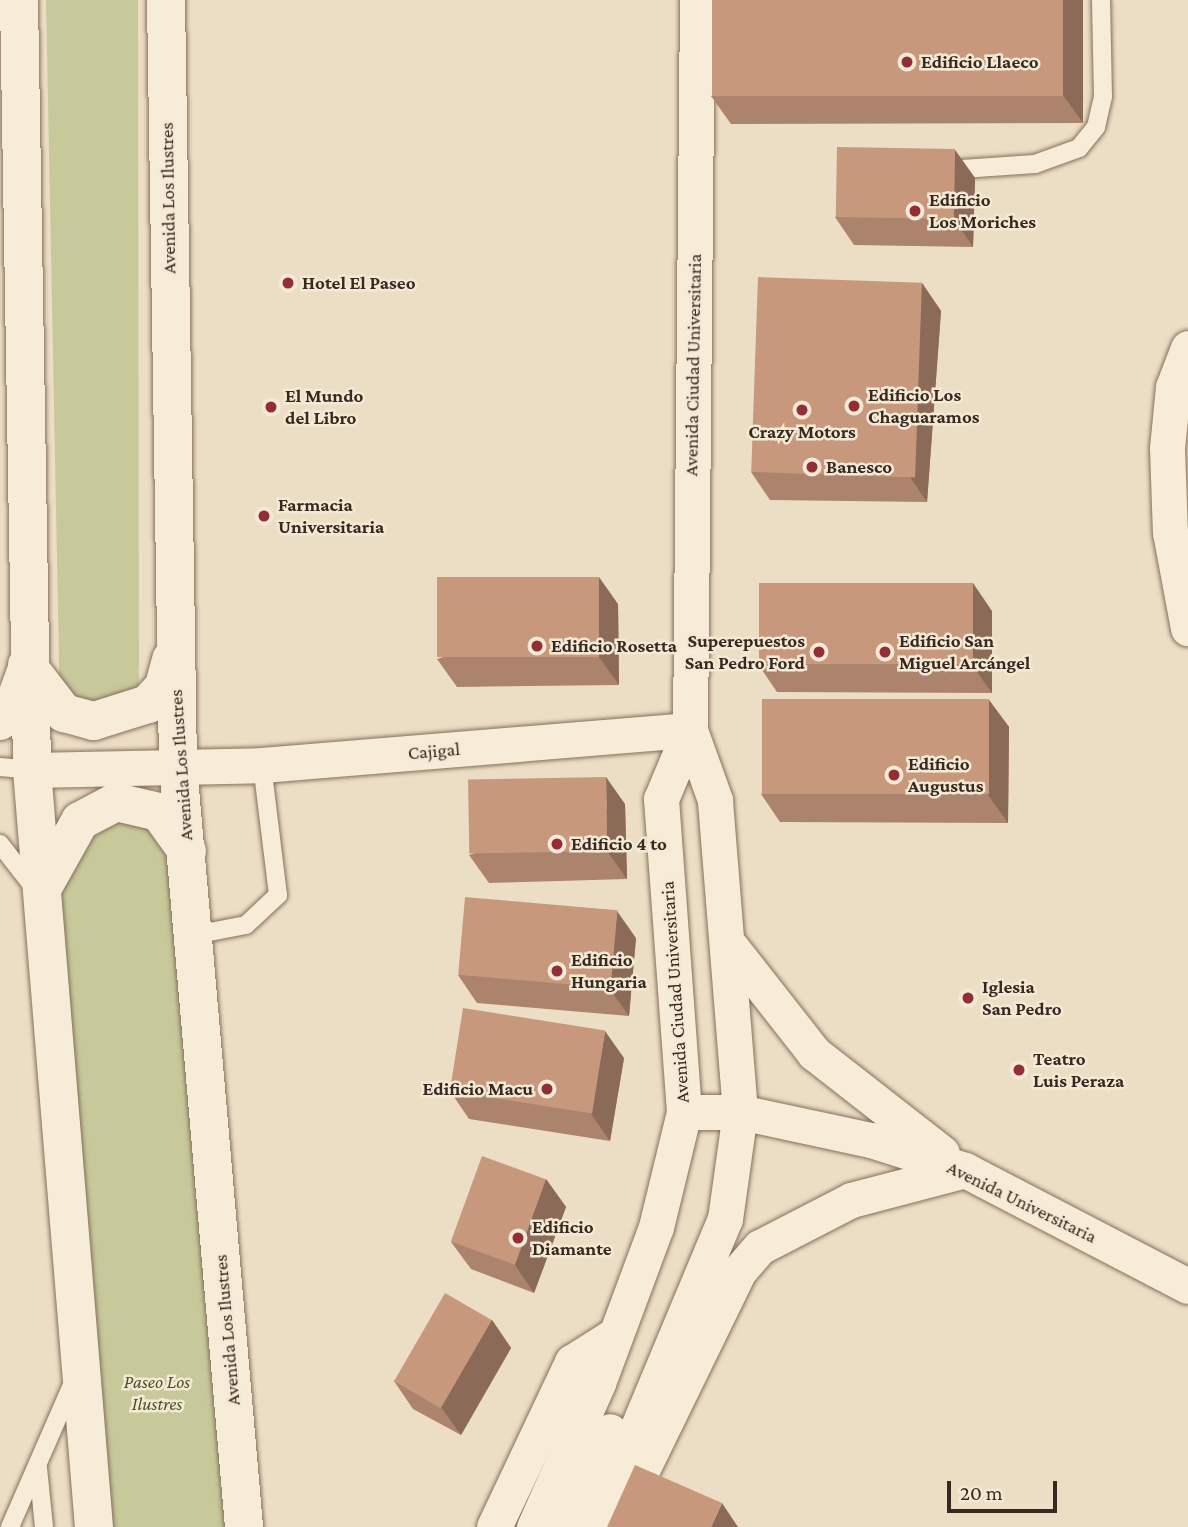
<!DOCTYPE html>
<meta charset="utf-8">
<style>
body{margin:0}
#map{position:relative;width:1188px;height:1527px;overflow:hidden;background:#ecdec5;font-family:"Crimson Pro",serif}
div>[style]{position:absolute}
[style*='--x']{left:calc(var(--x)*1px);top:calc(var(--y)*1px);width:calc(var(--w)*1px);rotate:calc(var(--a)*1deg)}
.green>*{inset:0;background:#c7c99a}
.roads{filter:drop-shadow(0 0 2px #86705c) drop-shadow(0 0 2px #86705c)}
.lane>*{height:18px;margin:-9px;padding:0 9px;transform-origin:9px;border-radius:9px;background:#f7ecd8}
.street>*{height:35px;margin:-17.5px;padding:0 17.5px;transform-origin:17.5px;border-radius:17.5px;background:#f7ecd8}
.secondary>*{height:38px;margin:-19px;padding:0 19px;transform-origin:19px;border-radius:19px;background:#f7ecd8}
.wall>*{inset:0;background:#ac836c}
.shaded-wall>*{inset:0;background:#8c6a58}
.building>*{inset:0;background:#c8987d;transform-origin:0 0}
.dots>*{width:19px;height:19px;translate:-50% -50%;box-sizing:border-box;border:4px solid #f4e9d5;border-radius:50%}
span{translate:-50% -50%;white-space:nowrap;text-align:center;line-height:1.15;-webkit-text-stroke:5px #f4e9d5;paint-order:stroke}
.poi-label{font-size:19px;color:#37291f;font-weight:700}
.left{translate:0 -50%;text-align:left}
.right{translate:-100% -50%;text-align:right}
.street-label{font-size:19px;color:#37291f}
.park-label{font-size:19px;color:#4a5227;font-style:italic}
.scale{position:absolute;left:947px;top:1481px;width:110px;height:32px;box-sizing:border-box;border:4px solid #37291f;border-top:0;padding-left:9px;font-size:21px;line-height:24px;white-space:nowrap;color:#37291f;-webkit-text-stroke:5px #f4e9d5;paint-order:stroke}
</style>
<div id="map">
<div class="green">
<i style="clip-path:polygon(46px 0,138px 0,139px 705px,60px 711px)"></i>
<i style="clip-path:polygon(98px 809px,171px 825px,244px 1527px,94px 1527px,51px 864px)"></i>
</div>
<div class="roads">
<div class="lane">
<i style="--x:947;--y:170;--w:88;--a:-3.9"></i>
<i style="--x:1035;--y:164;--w:47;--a:-20"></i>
<i style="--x:1079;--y:148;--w:27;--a:-51"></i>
<i style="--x:1096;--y:127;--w:32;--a:-77"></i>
<i style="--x:1103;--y:96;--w:96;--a:-91.2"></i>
<i style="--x:0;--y:767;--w:32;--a:5"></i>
<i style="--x:0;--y:844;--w:52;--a:52"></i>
<i style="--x:194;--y:935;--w:53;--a:-10.9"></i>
<i style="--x:246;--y:925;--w:44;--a:-43.2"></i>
<i style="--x:278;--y:895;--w:131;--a:-97"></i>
<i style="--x:38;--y:1468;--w:59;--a:84.2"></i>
<i style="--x:10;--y:1527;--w:157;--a:-66.4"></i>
</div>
<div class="street">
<i style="--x:1188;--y:348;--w:42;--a:111"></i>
<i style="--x:1173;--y:387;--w:61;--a:95.6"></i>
<i style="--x:1167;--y:448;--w:84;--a:88"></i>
<i style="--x:1170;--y:532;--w:98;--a:79.4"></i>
<i style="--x:32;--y:770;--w:230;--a:-1.2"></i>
<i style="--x:262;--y:765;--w:429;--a:-4.7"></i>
<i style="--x:731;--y:947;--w:135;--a:51.9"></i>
<i style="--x:814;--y:1053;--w:162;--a:38"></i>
<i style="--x:684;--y:1112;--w:56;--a:0"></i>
<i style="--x:740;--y:1112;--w:134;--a:12.1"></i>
<i style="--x:871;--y:1140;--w:99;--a:17.7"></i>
<i style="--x:965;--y:1170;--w:251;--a:27.5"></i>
<i style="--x:638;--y:1478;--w:230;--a:-64"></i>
<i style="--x:739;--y:1271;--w:32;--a:-49"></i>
<i style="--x:760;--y:1247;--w:102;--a:-27.3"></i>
<i style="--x:851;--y:1200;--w:118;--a:-14.7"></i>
<i style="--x:494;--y:1527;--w:183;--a:-64.7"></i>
<i style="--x:572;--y:1362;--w:49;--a:-32.4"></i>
<i style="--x:534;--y:1527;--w:158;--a:-66"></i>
<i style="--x:598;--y:1383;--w:166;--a:-69.6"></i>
<i style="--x:656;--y:1227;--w:118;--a:-76.3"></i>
<i style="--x:684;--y:1112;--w:314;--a:-94.2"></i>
<i style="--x:661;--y:799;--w:75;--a:-67.2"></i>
<i style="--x:567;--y:1527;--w:105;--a:-65.9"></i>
<i style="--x:596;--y:1527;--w:334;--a:-67.3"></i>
<i style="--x:725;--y:1219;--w:108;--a:-82"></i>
<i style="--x:740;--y:1112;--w:313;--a:-94.6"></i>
<i style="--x:715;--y:800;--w:74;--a:-109.7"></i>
<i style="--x:690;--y:730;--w:730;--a:-89.45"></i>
</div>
<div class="secondary">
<i style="--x:19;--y:0;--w:770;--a:89.03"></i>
<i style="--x:32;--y:770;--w:760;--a:85.32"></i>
<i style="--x:166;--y:0;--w:766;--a:89.1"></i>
<i style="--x:178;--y:766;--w:764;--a:85.04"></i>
<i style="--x:27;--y:665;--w:61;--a:52.4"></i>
<i style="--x:64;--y:713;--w:31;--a:15"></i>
<i style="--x:94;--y:721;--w:57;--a:-17.5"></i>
<i style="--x:148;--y:704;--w:24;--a:-48"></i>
<i style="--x:164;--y:686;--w:28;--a:-75"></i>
<i style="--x:0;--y:721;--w:19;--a:-47"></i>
<i style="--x:13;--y:707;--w:38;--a:-70"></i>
<i style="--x:42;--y:889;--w:78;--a:-60.8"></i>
<i style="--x:80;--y:821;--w:41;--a:-27.8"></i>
<i style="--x:116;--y:802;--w:44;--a:13.1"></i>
<i style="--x:159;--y:812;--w:48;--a:54.3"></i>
</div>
</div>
<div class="wall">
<i style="clip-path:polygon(1083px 0,1083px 123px,731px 124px,711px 96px)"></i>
<i style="clip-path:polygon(955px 150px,975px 178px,973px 247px,854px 245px,835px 217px)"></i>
<i style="clip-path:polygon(922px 283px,941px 311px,927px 502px,770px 500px,751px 472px)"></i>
<i style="clip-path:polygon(618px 604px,619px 685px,457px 687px,437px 659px)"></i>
<i style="clip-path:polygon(992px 611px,992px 693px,777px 692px,758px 664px)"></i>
<i style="clip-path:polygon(989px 700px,1009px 727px,1008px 823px,780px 822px,761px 794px)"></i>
<i style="clip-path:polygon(625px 804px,627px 879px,489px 883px,469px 855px)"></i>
<i style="clip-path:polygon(636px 938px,629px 1016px,477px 1003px,458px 975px)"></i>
<i style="clip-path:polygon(624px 1058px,610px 1141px,469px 1119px,450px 1091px)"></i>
<i style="clip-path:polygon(546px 1179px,566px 1207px,534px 1293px,471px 1269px,451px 1242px)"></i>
<i style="clip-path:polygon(492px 1320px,511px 1348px,461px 1435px,413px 1409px,394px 1381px)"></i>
</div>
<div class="shaded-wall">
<i style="clip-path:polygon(1063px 0,1083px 0,1083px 123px,1063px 95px)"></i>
<i style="clip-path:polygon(955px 150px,975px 178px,973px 247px,954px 219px)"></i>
<i style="clip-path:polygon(922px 283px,941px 311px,927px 502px,908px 474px)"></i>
<i style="clip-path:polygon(599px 577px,618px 604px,619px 685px,599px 657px)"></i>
<i style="clip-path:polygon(973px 583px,992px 611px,992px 693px,972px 665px)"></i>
<i style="clip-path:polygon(989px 700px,1009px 727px,1008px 823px,988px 795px)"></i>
<i style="clip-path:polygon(606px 777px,625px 804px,627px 879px,607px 851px)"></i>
<i style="clip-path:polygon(617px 911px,636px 938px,629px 1016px,609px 988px)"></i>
<i style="clip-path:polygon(605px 1031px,624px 1058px,610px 1141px,591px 1114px)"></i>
<i style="clip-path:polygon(546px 1179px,566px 1207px,534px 1293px,515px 1265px)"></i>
<i style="clip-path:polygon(492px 1320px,511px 1348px,461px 1435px,441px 1407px)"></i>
<i style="clip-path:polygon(722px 1503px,738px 1527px,711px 1527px)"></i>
</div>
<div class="building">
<i style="left:712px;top:0;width:351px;height:96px"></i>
<i style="left:837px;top:147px;width:118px;height:70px;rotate:1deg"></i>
<i style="left:758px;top:277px;width:164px;height:195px;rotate:2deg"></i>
<i style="left:599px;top:577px;width:80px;height:162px;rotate:90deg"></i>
<i style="left:759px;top:583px;width:214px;height:81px"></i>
<i style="left:762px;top:699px;width:227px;height:95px"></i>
<i style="left:606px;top:777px;width:74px;height:138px;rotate:89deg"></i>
<i style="left:465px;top:897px;width:153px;height:78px;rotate:5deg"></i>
<i style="left:463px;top:1008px;width:144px;height:84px;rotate:9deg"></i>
<i style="left:482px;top:1156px;width:68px;height:91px;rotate:20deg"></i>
<i style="left:445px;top:1293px;width:54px;height:102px;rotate:30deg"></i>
<i style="clip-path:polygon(635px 1465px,722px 1503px,711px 1527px,607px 1527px)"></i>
</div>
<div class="dots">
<i style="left:907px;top:62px;background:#922f36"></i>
<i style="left:915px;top:211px;background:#922f36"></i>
<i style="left:288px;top:283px;background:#922f36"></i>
<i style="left:854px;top:406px;background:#922f36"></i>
<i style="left:271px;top:407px;background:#922f36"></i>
<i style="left:802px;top:410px;background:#922f36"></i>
<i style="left:812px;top:467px;background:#922f36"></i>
<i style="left:264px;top:516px;background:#922f36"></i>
<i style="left:537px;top:646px;background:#922f36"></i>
<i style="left:819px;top:652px;background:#922f36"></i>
<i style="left:885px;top:652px;background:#922f36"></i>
<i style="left:894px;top:775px;background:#922f36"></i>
<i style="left:557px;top:844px;background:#922f36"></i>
<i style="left:557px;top:971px;background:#922f36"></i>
<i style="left:968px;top:998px;background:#922f36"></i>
<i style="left:1019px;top:1070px;background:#922f36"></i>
<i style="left:547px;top:1089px;background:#922f36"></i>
<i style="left:518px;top:1238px;background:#922f36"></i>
</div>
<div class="poi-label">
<span class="left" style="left:921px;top:62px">Edificio Llaeco</span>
<span class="left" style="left:929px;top:211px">Edificio<br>Los Moriches</span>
<span class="left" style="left:302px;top:283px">Hotel El Paseo</span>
<span class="left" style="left:868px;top:406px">Edificio Los<br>Chaguaramos</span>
<span class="left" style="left:285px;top:407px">El Mundo<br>del Libro</span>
<span style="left:802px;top:432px">Crazy Motors</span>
<span class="left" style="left:826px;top:467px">Banesco</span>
<span class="left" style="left:278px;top:516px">Farmacia<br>Universitaria</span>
<span class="right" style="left:805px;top:652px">Superepuestos<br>San Pedro Ford</span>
<span class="left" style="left:899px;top:652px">Edificio San<br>Miguel Arcángel</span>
<span class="left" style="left:551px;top:646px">Edificio Rosetta</span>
<span class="left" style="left:908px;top:775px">Edificio<br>Augustus</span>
<span class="left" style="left:571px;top:844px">Edificio 4 to</span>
<span class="left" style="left:571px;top:971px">Edificio<br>Hungaria</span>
<span class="left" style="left:982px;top:998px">Iglesia<br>San Pedro</span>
<span class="left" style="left:1033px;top:1070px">Teatro<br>Luis Peraza</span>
<span class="right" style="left:533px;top:1089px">Edificio Macu</span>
<span class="left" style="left:532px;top:1238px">Edificio<br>Diamante</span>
</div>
<div class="street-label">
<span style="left:168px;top:198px;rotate:-91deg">Avenida Los Ilustres</span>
<span style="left:693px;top:365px;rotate:-89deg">Avenida Ciudad Universitaria</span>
<span style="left:434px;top:751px;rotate:-5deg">Cajigal</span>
<span style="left:181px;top:765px;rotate:-94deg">Avenida Los Ilustres</span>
<span style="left:675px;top:992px;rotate:-94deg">Avenida Ciudad Universitaria</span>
<span style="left:1022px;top:1202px;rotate:26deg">Avenida Universitaria</span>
<span style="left:227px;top:1330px;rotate:-95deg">Avenida Los Ilustres</span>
</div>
<div class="park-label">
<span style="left:157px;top:1393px">Paseo Los<br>Ilustres</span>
</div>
<div class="scale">20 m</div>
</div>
